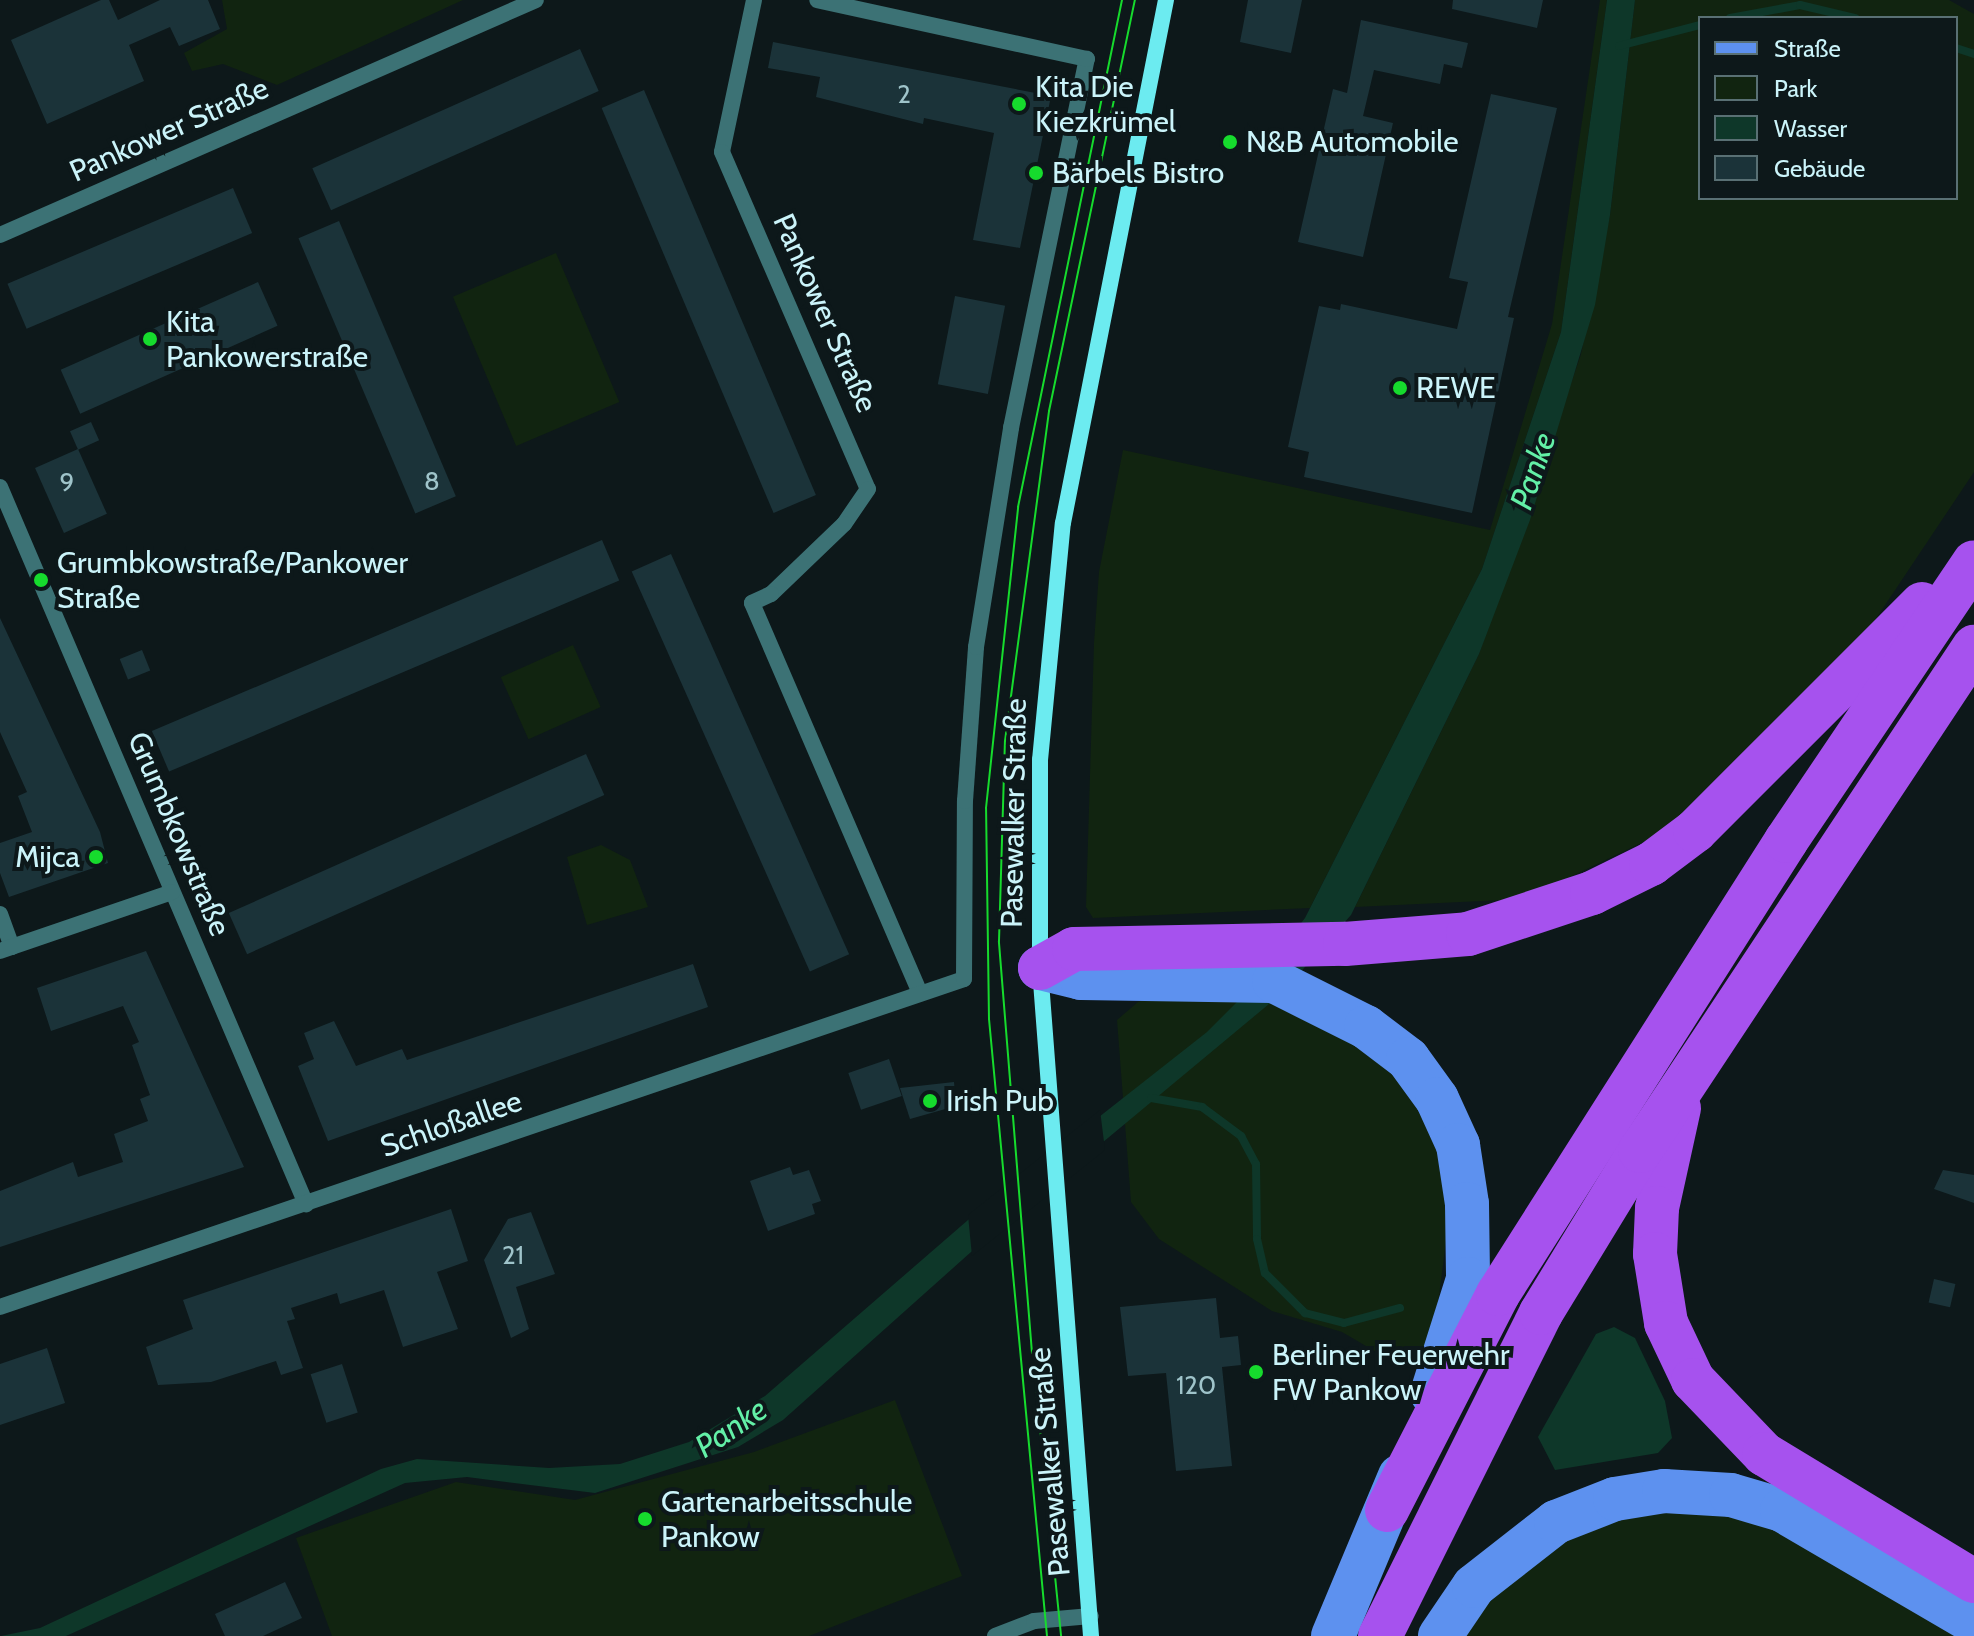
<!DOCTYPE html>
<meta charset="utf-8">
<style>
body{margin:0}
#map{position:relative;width:1974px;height:1636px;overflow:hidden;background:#0d181a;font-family:Cabin,sans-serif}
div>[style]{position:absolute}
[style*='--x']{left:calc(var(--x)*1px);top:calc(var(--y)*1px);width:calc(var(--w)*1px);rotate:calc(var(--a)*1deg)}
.green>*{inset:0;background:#112410;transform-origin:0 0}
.water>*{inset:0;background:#0e3729}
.pier>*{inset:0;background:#0d181a}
.stream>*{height:8px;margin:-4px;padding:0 4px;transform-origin:4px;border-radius:4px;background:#0e3729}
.building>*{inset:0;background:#1b3339;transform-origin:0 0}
.street>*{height:16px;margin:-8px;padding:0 8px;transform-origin:8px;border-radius:8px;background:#3c7275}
.secondary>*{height:16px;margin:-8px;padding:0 8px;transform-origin:8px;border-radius:8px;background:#6cebf0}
.primary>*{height:44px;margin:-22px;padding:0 22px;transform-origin:22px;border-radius:22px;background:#5d91ef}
.highway>*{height:44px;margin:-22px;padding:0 22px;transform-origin:22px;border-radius:22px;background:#a652ee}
.tram>*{height:2px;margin:-1px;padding:0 1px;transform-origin:1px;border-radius:1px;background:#16db2d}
.dots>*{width:22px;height:22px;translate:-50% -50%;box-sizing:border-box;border:4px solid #0d181a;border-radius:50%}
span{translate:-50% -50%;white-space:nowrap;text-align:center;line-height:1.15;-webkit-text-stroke:8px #0d181a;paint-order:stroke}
.number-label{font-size:26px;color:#9fc4ca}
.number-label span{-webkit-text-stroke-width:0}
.poi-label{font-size:30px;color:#cbf4fa}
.left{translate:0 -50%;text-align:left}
.right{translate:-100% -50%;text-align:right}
.street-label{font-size:30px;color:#cbf4fa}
.water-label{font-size:32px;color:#63f0a7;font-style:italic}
.legend{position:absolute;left:1698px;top:16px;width:260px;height:184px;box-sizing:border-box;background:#0d181a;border:2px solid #597074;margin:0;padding:10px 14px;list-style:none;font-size:24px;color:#cbf4fa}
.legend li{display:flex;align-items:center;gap:16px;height:40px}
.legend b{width:40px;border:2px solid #597074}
</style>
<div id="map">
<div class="green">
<i style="clip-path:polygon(222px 0,463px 0,277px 85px,223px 64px,192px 71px,184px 53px,227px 29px)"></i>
<i style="clip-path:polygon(1600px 0,1607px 0,1561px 332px,1482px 569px,1310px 908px,1093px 918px,1086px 907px,1094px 643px,1099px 572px,1123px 450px,1490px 530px,1552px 324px)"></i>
<i style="clip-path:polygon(evenodd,1635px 0,1949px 0,1974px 14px,1974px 472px,1851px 656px,1685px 822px,1524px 899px,1355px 907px,1479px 654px,1581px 354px,1610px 215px,1635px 0,1700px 18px,1956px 18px,1956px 198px,1700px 198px,1700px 18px)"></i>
<i style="left:556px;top:253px;width:162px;height:112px;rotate:67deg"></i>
<i style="left:573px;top:645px;width:68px;height:79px;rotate:66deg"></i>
<i style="clip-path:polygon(601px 845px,630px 860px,648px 907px,587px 925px,567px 857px)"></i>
<i style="clip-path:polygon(1171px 991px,1311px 1007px,1403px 1081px,1443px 1158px,1450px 1209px,1436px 1320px,1421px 1364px,1390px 1360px,1342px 1332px,1272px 1311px,1159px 1239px,1131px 1202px,1117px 1020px,1138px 1002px)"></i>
<i style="clip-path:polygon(895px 1400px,962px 1576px,809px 1636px,332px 1636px,296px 1538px,456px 1482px,575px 1500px,754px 1452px)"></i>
<i style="clip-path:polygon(1643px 1510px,1747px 1516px,1964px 1636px,1462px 1636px,1476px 1612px,1548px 1547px)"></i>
</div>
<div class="water">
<i style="clip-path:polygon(1607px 0,1635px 0,1610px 215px,1595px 305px,1530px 520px,1479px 654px,1351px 915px,1281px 994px,971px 1252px,783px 1420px,738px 1447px,595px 1493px,467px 1477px,405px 1483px,66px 1636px,1px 1636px,40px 1628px,381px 1469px,417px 1459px,549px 1468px,620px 1464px,689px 1442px,765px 1396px,968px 1220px,1207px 1032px,1251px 988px,1305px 918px,1482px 569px,1561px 332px)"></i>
<i style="clip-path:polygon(1614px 1327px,1635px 1338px,1665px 1401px,1672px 1438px,1658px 1453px,1555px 1470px,1538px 1437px,1596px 1334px)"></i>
</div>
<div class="pier">
<i style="clip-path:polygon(1100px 1110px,1105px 1150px,972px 1256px,968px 1215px)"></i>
</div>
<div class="stream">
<i style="--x:1730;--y:18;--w:71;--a:-10.5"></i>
<i style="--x:1800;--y:5;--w:57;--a:13.3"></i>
<i style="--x:1619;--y:46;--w:84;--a:-14.5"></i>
<i style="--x:1956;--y:48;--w:19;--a:18"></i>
<i style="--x:1151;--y:1098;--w:52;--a:10"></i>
<i style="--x:1202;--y:1107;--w:49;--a:36.6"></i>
<i style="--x:1241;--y:1136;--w:32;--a:62"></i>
<i style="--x:1256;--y:1164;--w:75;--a:89.2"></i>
<i style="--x:1257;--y:1239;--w:35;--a:77"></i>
<i style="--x:1265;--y:1273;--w:57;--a:45"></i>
<i style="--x:1305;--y:1313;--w:40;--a:14.4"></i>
<i style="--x:1344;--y:1323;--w:58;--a:-15"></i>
</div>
<div class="building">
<i style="clip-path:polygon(101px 0,109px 0,118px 20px,160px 0,208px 0,220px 29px,179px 46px,170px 27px,129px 45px,144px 81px,47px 124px,11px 40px)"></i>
<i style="clip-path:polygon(1248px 0,1302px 0,1291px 53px,1240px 42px)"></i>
<i style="clip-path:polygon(1453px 0,1543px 0,1537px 28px,1452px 9px)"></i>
<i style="clip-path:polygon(1361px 20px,1468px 43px,1462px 68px,1444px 64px,1440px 84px,1374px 70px,1363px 116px,1393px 123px,1363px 257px,1298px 242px,1333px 89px,1347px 93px)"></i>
<i style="clip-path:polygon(773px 42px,1051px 96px,1020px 248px,973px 240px,994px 133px,924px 118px,923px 124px,816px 97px,820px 77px,768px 68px)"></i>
<i style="left:580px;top:49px;width:46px;height:293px;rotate:66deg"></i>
<i style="left:644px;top:90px;width:440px;height:46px;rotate:67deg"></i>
<i style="clip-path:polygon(1491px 94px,1557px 108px,1508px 317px,1514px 318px,1472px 513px,1304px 477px,1309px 452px,1288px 447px,1319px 306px,1340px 310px,1341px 304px,1457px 329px,1468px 282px,1449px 278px)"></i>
<i style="left:233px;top:188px;width:49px;height:245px;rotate:67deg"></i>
<i style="left:339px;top:221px;width:299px;height:44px;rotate:67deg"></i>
<i style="left:258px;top:282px;width:48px;height:216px;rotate:66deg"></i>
<i style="left:955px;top:296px;width:51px;height:90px;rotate:11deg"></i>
<i style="left:91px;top:422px;width:20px;height:23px;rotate:66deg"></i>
<i style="left:78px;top:449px;width:71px;height:47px;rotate:66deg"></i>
<i style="left:602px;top:540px;width:44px;height:489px;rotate:67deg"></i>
<i style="left:671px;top:554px;width:438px;height:43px;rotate:66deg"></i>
<i style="clip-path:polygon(0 618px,100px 832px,108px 863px,9px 897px,0 873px,0 843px,32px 832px,18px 796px,27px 792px,0 732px)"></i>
<i style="left:142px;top:650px;width:22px;height:24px;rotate:68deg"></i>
<i style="left:586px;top:754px;width:45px;height:391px;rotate:66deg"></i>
<i style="clip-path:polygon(146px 951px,244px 1167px,0 1247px,0 1191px,73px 1162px,78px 1177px,123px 1162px,114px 1134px,148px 1121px,140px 1099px,150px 1095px,132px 1045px,139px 1042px,123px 1006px,51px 1031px,37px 988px)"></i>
<i style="clip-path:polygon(693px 964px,708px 1007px,328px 1141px,298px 1066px,314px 1059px,304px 1033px,334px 1021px,356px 1066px,402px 1049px,407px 1060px)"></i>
<i style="left:889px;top:1059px;width:39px;height:43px;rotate:71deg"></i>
<i style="clip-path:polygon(954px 1082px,956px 1106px,910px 1119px,900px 1088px)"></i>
<i style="clip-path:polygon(790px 1167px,793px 1175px,809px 1170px,821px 1201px,812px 1204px,815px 1214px,768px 1231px,750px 1181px)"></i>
<i style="clip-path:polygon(1943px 1170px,1974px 1175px,1974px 1203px,1934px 1189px)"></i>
<i style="clip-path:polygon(451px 1209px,468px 1261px,437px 1272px,458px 1329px,403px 1347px,384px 1290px,340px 1304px,337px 1293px,291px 1308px,295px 1319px,287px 1321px,303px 1368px,281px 1375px,276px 1361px,211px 1382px,158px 1385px,146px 1347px,193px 1329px,183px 1300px)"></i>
<i style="clip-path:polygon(531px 1212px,555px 1274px,516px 1287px,529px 1329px,511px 1338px,484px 1260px,508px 1219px)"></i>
<i style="left:1934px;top:1279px;width:22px;height:24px;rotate:13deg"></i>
<i style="clip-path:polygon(1216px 1298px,1220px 1338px,1238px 1336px,1241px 1365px,1222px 1367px,1232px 1466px,1176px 1471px,1166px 1373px,1128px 1376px,1120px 1307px)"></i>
<i style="clip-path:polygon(47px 1348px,65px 1403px,0 1425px,0 1364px)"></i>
<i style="left:342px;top:1364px;width:51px;height:33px;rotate:72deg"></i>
<i style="clip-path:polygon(285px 1582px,302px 1618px,263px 1636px,225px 1636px,215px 1614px)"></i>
</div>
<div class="street">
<i style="--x:754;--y:0;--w:155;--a:101.9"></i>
<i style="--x:722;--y:152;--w:367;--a:66.6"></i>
<i style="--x:868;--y:489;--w:42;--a:124.4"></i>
<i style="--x:844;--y:524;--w:101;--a:136.2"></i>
<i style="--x:771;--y:594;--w:21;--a:155"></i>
<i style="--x:752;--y:603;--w:425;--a:66.7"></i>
<i style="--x:0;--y:235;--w:585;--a:-23.67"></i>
<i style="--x:0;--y:487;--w:780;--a:66.89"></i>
<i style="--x:0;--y:914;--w:35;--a:70"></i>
<i style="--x:0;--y:951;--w:182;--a:-18.9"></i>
<i style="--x:0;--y:1307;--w:1018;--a:-18.79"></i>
<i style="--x:964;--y:979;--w:178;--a:-89.7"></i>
<i style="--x:965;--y:801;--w:154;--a:-85.9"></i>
<i style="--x:976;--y:647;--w:222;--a:-80.9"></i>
<i style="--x:1011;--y:428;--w:377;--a:-78.4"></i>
<i style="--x:1087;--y:59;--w:276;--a:-167.7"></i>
<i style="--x:995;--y:1636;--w:42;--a:-21"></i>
<i style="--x:1034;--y:1621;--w:57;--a:-5"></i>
</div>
<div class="secondary">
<i style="--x:1091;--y:1636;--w:670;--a:-94.37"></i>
<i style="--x:1040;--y:968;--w:208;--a:-90"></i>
<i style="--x:1040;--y:760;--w:238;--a:-84.5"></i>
<i style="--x:1063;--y:523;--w:533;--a:-78.86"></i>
</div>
<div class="primary">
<i style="--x:1040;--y:968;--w:42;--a:13.7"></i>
<i style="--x:1081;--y:978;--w:193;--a:0.9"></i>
<i style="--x:1274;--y:981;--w:103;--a:26.6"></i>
<i style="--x:1366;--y:1027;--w:53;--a:37.3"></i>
<i style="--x:1408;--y:1059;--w:49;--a:54.1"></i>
<i style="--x:1437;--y:1099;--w:51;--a:65.5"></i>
<i style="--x:1458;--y:1145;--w:60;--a:81.3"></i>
<i style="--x:1467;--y:1204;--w:75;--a:89.2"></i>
<i style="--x:1468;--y:1279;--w:120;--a:107.5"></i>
<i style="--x:1333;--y:1636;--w:173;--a:-67.3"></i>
<i style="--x:1440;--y:1636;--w:60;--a:-55.8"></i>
<i style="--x:1474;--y:1586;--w:104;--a:-38"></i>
<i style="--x:1556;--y:1522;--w:63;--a:-21.3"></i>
<i style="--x:1615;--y:1499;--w:50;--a:-9.3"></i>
<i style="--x:1664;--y:1491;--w:67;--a:3.4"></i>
<i style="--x:1731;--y:1495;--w:53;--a:16.4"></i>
<i style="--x:1782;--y:1510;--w:222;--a:30.3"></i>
</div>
<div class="highway">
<i style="--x:1040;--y:968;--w:39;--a:-29"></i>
<i style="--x:1074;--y:949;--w:271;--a:-1.1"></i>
<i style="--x:1345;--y:944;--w:123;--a:-4.6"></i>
<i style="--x:1468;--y:934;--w:131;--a:-18.3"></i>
<i style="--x:1592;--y:893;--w:66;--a:-26.2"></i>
<i style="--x:1651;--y:864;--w:55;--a:-36.9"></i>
<i style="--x:1695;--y:831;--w:321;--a:-45"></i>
<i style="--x:1679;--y:1108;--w:102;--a:102.4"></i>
<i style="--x:1657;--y:1208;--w:46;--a:92.5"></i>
<i style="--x:1655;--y:1254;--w:70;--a:80.9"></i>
<i style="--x:1666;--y:1323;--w:63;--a:64.7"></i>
<i style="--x:1693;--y:1380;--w:103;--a:46.2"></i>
<i style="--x:1764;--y:1454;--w:245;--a:31.2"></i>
<i style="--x:1387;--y:1510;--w:243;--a:-62.8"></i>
<i style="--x:1498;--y:1294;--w:537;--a:-57.55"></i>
<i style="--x:1786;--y:841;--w:336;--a:-56"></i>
<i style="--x:1380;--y:1636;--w:361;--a:-63.5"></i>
<i style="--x:1541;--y:1313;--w:190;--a:-58.6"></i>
<i style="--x:1640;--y:1151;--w:605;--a:-56.47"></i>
</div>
<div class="tram">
<i style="--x:1032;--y:1353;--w:413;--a:-94.6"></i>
<i style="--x:999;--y:941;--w:200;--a:-88.3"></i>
<i style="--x:1005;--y:741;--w:333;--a:-82.4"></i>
<i style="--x:1049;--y:411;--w:420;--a:-78.2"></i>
<i style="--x:1036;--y:1389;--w:248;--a:84.2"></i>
<i style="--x:1047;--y:1636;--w:620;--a:-95.37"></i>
<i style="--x:989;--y:1019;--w:211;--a:-90.8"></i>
<i style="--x:986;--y:808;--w:303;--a:-83.9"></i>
<i style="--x:1018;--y:507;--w:518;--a:-78.41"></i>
</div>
<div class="dots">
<i style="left:1019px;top:104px;background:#16db2d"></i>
<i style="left:1230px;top:142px;background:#16db2d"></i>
<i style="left:1036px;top:173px;background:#16db2d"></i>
<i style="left:150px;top:339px;background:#16db2d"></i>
<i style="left:1400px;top:388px;background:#16db2d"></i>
<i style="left:41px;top:580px;background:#16db2d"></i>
<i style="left:96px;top:857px;background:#16db2d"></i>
<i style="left:930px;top:1101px;background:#16db2d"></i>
<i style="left:1256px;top:1372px;background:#16db2d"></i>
<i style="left:645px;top:1519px;background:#16db2d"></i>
</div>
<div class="number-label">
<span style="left:904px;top:95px">2</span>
<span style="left:432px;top:482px">8</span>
<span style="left:67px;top:483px">9</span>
<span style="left:513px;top:1256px">21</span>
<span style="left:1196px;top:1386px">120</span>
</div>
<div class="poi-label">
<span class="left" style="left:1035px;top:104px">Kita Die<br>Kiezkrümel</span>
<span class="left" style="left:1246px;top:142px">N&amp;B Automobile</span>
<span class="left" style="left:1052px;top:173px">Bärbels Bistro</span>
<span class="left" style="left:166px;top:339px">Kita<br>Pankowerstraße</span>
<span class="left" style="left:1416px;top:388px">REWE</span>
<span class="left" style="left:57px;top:580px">Grumbkowstraße/Pankower<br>Straße</span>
<span class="right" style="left:80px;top:857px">Mijca</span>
<span class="left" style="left:946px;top:1101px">Irish Pub</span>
<span class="left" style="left:1272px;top:1372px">Berliner Feuerwehr<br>FW Pankow</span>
<span class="left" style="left:661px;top:1519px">Gartenarbeitsschule<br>Pankow</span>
</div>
<div class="street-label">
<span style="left:169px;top:130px;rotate:-24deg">Pankower Straße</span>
<span style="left:825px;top:313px;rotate:66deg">Pankower Straße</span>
<span style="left:1014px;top:813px;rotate:-89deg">Pasewalker Straße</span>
<span style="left:179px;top:834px;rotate:67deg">Grumbkowstraße</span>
<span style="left:451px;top:1124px;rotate:-19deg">Schloßallee</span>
<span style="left:1050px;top:1462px;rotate:-95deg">Pasewalker Straße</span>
</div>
<div class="water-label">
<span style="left:1533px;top:471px;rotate:-71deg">Panke</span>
<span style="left:731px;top:1428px;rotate:-34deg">Panke</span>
</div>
<ul class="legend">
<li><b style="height:10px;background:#5d91ef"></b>Straße</li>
<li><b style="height:22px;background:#112410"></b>Park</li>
<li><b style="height:22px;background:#0e3729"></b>Wasser</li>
<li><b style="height:22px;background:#1b3339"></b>Gebäude</li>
</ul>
</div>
